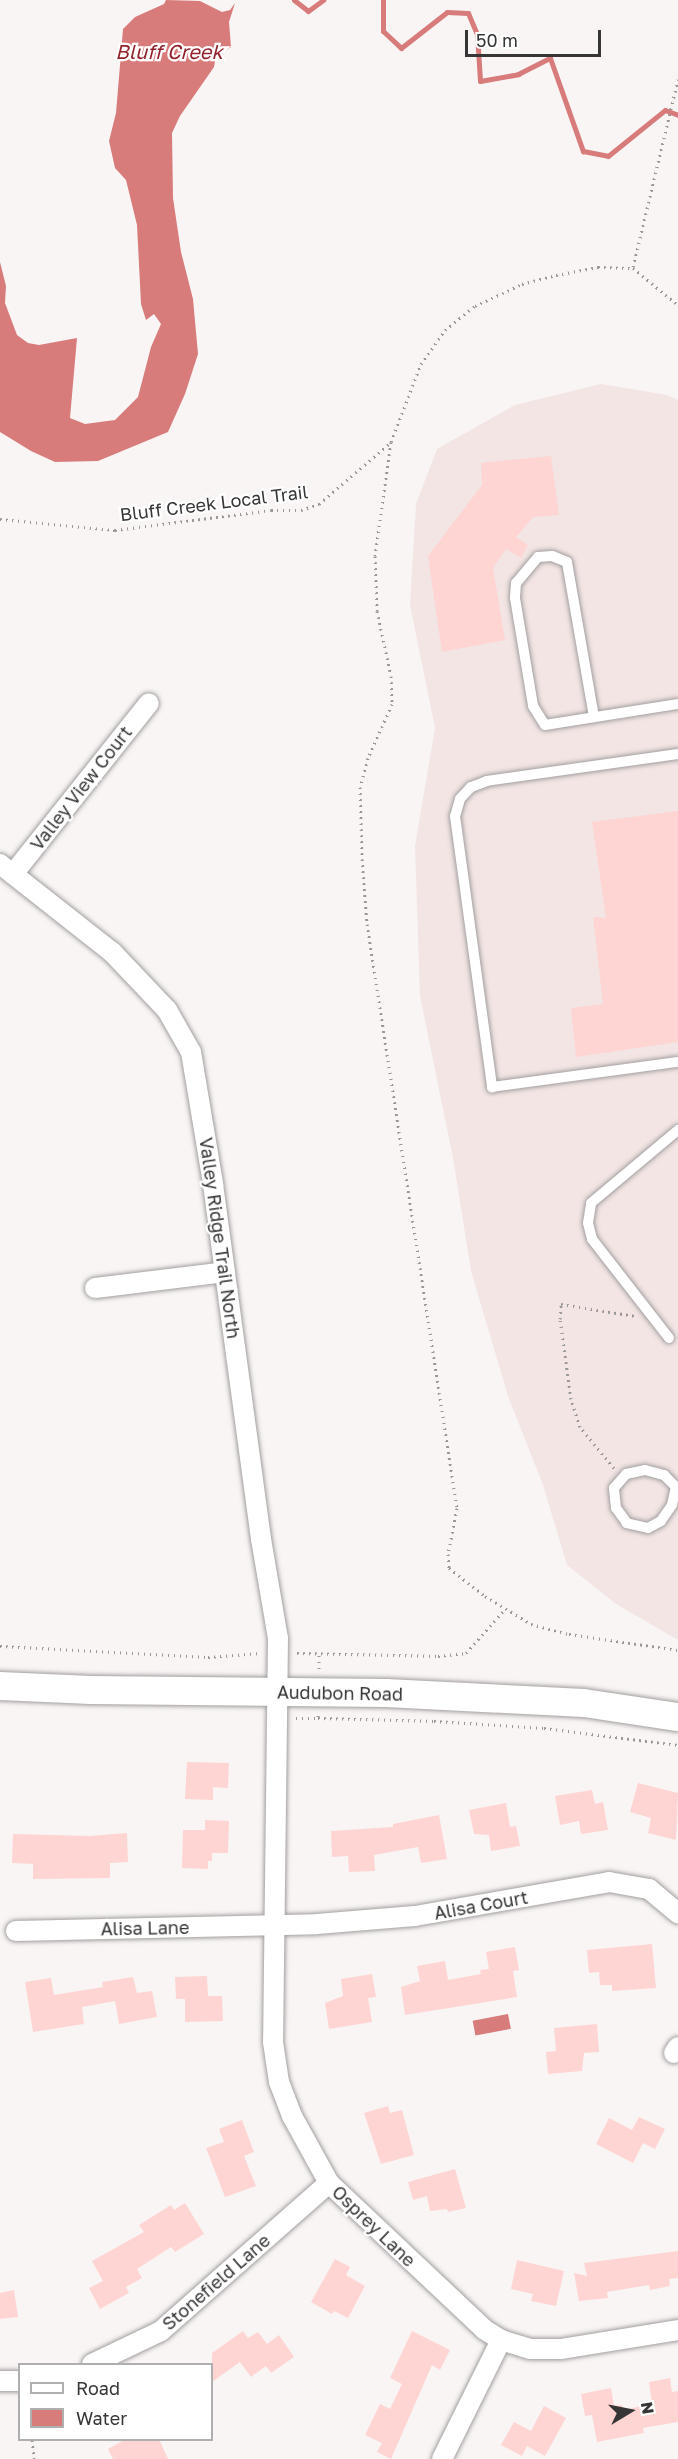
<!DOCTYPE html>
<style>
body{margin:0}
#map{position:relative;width:678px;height:2459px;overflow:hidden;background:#f9f5f5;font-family:"Golos Text",sans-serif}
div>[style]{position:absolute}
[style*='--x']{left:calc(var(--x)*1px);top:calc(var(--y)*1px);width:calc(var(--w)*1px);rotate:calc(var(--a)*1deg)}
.built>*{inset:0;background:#f2e5e4}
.water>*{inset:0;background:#d87b7b;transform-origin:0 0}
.stream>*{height:5px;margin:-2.5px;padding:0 2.5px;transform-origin:2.5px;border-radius:2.5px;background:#d87b7b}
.building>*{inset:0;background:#fed5d3}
.path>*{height:3px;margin-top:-1.5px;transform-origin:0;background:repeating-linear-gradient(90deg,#9a9797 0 1.5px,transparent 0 6px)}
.roads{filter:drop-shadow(0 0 2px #a39f9f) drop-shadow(0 0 2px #a39f9f)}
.lane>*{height:10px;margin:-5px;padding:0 5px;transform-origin:5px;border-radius:5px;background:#fff}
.street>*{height:20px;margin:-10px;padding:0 10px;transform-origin:10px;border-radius:10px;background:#fff}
.secondary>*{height:28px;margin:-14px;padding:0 14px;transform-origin:14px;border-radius:14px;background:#fff}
span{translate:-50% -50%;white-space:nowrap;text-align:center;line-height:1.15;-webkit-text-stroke:4.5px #fff;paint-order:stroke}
.street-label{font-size:18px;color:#373636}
.water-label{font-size:20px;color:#92232e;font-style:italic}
.legend{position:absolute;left:18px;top:2363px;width:195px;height:78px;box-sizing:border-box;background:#fff;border:2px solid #afafaf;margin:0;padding:8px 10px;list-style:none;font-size:18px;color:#373636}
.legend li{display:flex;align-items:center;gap:12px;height:30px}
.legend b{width:30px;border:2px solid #afafaf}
.north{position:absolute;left:600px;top:2381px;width:60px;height:60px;-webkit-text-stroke:4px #fff;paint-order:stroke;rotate:80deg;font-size:16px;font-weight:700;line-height:24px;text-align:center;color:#373636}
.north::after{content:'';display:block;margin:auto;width:21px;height:27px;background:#373636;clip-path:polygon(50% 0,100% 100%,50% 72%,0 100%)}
.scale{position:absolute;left:465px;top:30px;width:136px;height:27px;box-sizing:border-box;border:3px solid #373636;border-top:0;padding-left:8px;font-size:18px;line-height:21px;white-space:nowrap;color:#373636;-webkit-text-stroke:4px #fff;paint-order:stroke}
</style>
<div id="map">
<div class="built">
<i style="clip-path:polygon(601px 384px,667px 395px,678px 400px,678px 1640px,616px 1604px,567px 1565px,543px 1485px,508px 1396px,471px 1271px,453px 1158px,420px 996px,415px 846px,435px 728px,410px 605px,416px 504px,437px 449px,515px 405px)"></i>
</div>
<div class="water">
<i style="clip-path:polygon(166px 0,200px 1px,222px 12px,230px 10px,235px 3px,229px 22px,231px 47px,216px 56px,214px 67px,180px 116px,172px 133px,173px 198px,181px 252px,193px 299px,198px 354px,185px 394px,168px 432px,98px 461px,55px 462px,31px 451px,0 432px,0 262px,6px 286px,5px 303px,17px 335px,28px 343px,39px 345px,77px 338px,70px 418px,85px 424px,115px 420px,138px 397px,151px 347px,161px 324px,154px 314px,146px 320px,141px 304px,137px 225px,126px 180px,115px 168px,109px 141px,116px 113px,123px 29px,135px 17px,164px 4px)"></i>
<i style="left:508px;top:2014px;width:15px;height:36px;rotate:79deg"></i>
</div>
<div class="stream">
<i style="--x:294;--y:0;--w:18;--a:38"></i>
<i style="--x:308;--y:11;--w:19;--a:-36"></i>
<i style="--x:383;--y:0;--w:31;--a:90"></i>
<i style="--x:383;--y:31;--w:25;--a:43"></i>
<i style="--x:401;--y:48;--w:58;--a:-38"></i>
<i style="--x:447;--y:12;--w:21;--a:3"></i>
<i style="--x:468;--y:13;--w:23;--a:67"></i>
<i style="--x:477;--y:34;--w:47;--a:86.3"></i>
<i style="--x:480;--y:81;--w:39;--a:-10"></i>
<i style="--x:518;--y:74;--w:36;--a:-27"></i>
<i style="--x:550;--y:58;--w:99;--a:70.5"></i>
<i style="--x:583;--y:151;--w:25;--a:11"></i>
<i style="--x:608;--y:156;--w:73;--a:-38.9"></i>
<i style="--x:665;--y:110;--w:14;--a:21"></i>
</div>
<div class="building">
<i style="clip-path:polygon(551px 456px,559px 515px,533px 517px,516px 537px,528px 545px,521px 558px,506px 549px,493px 568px,505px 640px,442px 652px,428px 556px,482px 485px,481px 463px)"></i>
<i style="clip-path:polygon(678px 811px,678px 1042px,576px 1057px,571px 1008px,603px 1004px,593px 917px,606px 918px,592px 822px)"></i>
<i style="clip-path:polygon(187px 1762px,229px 1763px,228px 1788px,213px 1787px,213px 1800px,185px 1799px)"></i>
<i style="clip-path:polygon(638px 1783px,678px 1793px,676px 1840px,648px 1833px,651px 1818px,630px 1812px)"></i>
<i style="clip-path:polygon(592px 1790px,595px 1804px,603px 1802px,608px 1830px,581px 1834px,579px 1821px,560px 1825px,555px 1796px)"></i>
<i style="clip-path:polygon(506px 1803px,510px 1827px,516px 1826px,520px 1846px,491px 1851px,489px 1835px,474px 1834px,469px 1810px)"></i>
<i style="clip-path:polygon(439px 1815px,447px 1859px,421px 1863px,418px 1847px,374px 1855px,375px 1871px,349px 1872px,348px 1856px,332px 1857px,331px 1831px,393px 1827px,393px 1824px)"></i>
<i style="clip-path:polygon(205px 1820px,229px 1821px,228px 1853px,212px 1853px,212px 1861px,208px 1861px,208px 1869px,182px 1868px,183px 1830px,205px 1830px)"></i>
<i style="clip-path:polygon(127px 1833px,128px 1862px,110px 1863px,110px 1878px,33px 1879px,33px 1864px,12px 1863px,13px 1834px,90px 1836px)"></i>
<i style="clip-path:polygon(652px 1944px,656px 1988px,612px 1991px,612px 1985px,600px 1985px,599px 1972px,589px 1973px,587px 1950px)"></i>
<i style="clip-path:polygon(515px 1947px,519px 1970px,513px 1971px,517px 1997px,405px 2015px,401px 1987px,420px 1981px,417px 1966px,445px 1961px,448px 1980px,481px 1974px,480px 1970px,489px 1969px,486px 1952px)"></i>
<i style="clip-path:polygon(372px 1974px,376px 1997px,368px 1998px,372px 2022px,329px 2029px,325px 2003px,343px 1996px,341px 1979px)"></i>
<i style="clip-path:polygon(207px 1976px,208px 1996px,222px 1996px,223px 2021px,185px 2022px,185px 1999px,176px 1999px,175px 1977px)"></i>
<i style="clip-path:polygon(133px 1977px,137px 1993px,152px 1991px,157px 2017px,119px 2024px,115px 2001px,82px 2007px,84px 2024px,33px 2032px,25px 1982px,51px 1978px,54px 1995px,103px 1987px,102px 1982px)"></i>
<i style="clip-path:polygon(597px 2024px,599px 2052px,584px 2053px,582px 2071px,548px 2074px,546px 2052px,556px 2051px,554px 2028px)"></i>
<i style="clip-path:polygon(388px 2106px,390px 2113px,402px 2110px,414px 2155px,381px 2164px,364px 2113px)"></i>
<i style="clip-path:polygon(639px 2117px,665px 2129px,655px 2149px,643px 2143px,633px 2163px,596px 2144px,609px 2118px,632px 2130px)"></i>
<i style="clip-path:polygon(242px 2120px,254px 2152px,244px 2156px,256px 2186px,225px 2197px,206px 2148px,224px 2142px,219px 2129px)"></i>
<i style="clip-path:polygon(455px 2169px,466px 2208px,448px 2212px,447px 2209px,430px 2211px,427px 2196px,413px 2200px,408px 2182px)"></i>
<i style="clip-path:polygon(185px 2203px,204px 2234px,175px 2252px,171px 2247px,137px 2269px,142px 2278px,126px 2287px,129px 2293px,100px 2309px,89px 2288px,103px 2281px,92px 2261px,144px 2232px,139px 2225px,171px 2205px,174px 2210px)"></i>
<i style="clip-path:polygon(678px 2251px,678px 2278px,669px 2279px,670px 2286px,650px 2290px,649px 2285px,607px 2292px,608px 2298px,579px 2301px,574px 2273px,587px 2276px,584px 2263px)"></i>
<i style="clip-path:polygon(335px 2259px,350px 2267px,346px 2275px,365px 2286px,348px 2318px,334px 2311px,332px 2314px,311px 2302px)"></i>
<i style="clip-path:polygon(517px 2260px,564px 2271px,556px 2306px,531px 2301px,533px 2294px,511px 2289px)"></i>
<i style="clip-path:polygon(14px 2290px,18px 2317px,0 2319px,0 2293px)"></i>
<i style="clip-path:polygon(243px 2331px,248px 2338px,258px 2332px,267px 2344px,279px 2335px,294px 2357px,271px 2373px,266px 2366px,251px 2377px,240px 2362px,212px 2382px,212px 2353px)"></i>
<i style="clip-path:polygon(412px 2331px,450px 2350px,440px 2370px,432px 2365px,391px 2459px,377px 2452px,382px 2443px,365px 2435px,380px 2404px,390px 2409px,402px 2384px,390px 2378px)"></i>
<i style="clip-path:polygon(670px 2378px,672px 2392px,678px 2391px,678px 2422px,643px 2428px,644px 2433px,597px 2442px,592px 2415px,585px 2416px,581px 2394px,611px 2388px,614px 2406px,622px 2405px,623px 2410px,652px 2404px,649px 2382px)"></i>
<i style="clip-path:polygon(544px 2406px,566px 2418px,545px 2456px,527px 2446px,522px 2456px,501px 2445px,514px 2422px,531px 2431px)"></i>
<i style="clip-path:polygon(126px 2439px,159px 2439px,168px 2459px,113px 2459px,108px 2449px)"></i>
</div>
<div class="path">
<i style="--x:633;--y:267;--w:193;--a:-76.5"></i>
<i style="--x:633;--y:268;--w:58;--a:39.4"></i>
<i style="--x:391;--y:442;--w:115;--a:98"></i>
<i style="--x:375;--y:556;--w:55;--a:87.9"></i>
<i style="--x:377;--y:611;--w:66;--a:77.8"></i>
<i style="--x:391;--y:676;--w:28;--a:88"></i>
<i style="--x:392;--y:704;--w:59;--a:114"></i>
<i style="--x:368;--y:758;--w:30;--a:105"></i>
<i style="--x:360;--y:787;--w:72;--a:88.4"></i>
<i style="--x:362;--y:859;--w:65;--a:85.6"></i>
<i style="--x:367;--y:924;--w:591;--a:81.24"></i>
<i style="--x:457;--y:1508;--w:47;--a:101.1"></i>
<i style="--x:448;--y:1554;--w:14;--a:86"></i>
<i style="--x:449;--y:1568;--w:46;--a:37.9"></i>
<i style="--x:485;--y:1596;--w:54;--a:31.3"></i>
<i style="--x:531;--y:1624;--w:39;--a:15"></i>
<i style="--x:569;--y:1634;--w:110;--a:8.4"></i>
<i style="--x:0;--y:519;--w:116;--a:5.5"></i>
<i style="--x:115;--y:530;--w:157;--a:-7.3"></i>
<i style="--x:271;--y:510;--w:30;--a:0"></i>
<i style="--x:301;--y:510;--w:19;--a:-18"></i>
<i style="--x:319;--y:504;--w:95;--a:-40.7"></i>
<i style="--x:391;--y:442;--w:84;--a:-69"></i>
<i style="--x:421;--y:364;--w:42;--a:-54.8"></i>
<i style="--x:445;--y:330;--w:38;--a:-39"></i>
<i style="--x:475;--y:306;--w:52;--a:-25.1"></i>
<i style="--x:522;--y:284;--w:35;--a:-15"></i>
<i style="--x:556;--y:275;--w:43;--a:-10.8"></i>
<i style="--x:598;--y:267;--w:35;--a:2"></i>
<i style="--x:614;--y:1468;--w:53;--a:-129.7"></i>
<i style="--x:580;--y:1427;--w:29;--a:-108"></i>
<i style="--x:571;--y:1399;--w:81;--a:-97.8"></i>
<i style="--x:560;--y:1319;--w:15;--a:-86"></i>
<i style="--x:561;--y:1304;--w:75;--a:9.2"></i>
<i style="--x:0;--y:1646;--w:208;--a:3"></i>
<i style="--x:208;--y:1657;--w:52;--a:-4.4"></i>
<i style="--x:297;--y:1653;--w:141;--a:1.2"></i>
<i style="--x:438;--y:1656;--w:28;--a:-6"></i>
<i style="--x:466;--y:1653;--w:59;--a:-48.4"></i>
<i style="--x:319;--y:1669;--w:16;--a:-90"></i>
<i style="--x:318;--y:1715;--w:3;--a:90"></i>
<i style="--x:318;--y:1718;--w:116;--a:1.5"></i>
<i style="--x:434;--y:1721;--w:110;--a:3.6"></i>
<i style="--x:544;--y:1728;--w:135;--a:7.2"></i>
<i style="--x:296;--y:1718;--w:22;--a:0"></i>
<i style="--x:32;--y:2440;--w:19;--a:84"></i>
</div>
<div class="roads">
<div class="lane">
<i style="--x:594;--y:717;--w:157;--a:-99.9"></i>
<i style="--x:567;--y:562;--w:16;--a:-158"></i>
<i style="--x:552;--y:556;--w:14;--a:176"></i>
<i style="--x:538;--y:557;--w:34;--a:130"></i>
<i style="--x:516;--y:583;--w:15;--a:94"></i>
<i style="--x:515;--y:598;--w:109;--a:80.5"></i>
<i style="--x:533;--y:706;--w:22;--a:58"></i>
<i style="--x:545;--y:725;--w:135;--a:-9"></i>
<i style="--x:678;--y:754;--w:193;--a:172"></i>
<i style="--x:487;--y:781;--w:17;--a:159"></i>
<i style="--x:471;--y:787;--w:16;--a:133"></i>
<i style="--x:460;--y:799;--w:18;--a:106"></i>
<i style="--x:455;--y:816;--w:274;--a:82.2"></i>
<i style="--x:492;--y:1087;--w:188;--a:-7.7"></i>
<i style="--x:669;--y:1338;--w:125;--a:-127.9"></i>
<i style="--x:592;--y:1239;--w:16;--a:-104"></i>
<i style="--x:588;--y:1223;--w:20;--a:-81"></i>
<i style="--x:591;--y:1203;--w:114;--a:-40"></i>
<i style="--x:645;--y:1470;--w:20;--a:15"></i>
<i style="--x:664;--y:1475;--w:17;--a:45"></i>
<i style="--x:676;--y:1487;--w:18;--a:103"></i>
<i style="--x:672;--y:1505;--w:19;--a:125"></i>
<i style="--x:661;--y:1521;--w:15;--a:152"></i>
<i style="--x:648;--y:1528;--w:22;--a:-167"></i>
<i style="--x:627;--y:1523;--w:19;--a:-126"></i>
<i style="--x:616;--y:1508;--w:20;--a:-96"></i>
<i style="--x:614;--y:1488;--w:18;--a:-49"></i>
<i style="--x:626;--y:1474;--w:19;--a:-12"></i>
</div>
<div class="street">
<i style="--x:0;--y:864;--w:142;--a:38.2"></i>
<i style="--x:112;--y:952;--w:80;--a:46.5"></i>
<i style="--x:167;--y:1010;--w:48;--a:60.3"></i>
<i style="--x:191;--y:1052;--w:134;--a:80.5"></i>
<i style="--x:213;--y:1184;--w:358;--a:82.3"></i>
<i style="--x:261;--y:1539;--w:100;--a:80.3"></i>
<i style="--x:278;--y:1638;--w:404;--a:90.7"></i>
<i style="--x:273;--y:2042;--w:40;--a:81.5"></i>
<i style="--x:279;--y:2082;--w:36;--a:69"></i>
<i style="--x:292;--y:2116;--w:77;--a:61.1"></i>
<i style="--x:329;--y:2183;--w:214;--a:43.3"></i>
<i style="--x:485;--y:2330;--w:19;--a:32"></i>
<i style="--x:501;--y:2340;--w:31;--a:17"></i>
<i style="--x:531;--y:2349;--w:30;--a:0"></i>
<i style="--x:561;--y:2349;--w:119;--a:-9.2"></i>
<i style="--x:13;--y:874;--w:218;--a:-51.5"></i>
<i style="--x:95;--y:1288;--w:131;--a:-7"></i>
<i style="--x:16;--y:1931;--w:301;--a:-1.3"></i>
<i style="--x:317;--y:1924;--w:98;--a:-4.7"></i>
<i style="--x:415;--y:1916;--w:197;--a:-9.9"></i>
<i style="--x:609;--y:1882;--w:41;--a:9.9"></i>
<i style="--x:649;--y:1889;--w:38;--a:40"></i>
<i style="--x:674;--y:2053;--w:7;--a:-56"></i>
<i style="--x:92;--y:2364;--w:76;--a:-25.6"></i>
<i style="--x:161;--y:2331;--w:224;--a:-41.4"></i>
<i style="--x:0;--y:2381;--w:20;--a:0"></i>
<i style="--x:442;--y:2459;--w:133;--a:-63.6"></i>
</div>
<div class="secondary">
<i style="--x:0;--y:1686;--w:91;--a:2.5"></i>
<i style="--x:91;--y:1690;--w:295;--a:0.6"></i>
<i style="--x:386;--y:1693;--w:198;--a:2.9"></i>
<i style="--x:584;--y:1703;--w:95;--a:8.5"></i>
</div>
</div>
<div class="street-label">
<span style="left:214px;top:503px;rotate:-7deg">Bluff Creek Local Trail</span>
<span style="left:81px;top:788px;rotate:-52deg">Valley View Court</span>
<span style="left:220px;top:1238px;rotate:82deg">Valley Ridge Trail North</span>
<span style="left:340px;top:1693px;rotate:1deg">Audubon Road</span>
<span style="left:481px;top:1905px;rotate:-10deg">Alisa Court</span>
<span style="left:145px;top:1928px;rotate:-1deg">Alisa Lane</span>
<span style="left:374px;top:2226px;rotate:44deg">Osprey Lane</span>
<span style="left:216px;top:2282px;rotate:-41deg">Stonefield Lane</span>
</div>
<div class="water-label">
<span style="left:169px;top:51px">Bluff Creek</span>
</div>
<ul class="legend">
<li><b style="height:8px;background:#fff"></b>Road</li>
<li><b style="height:16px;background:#d87b7b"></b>Water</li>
</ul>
<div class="north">N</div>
<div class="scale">50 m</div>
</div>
